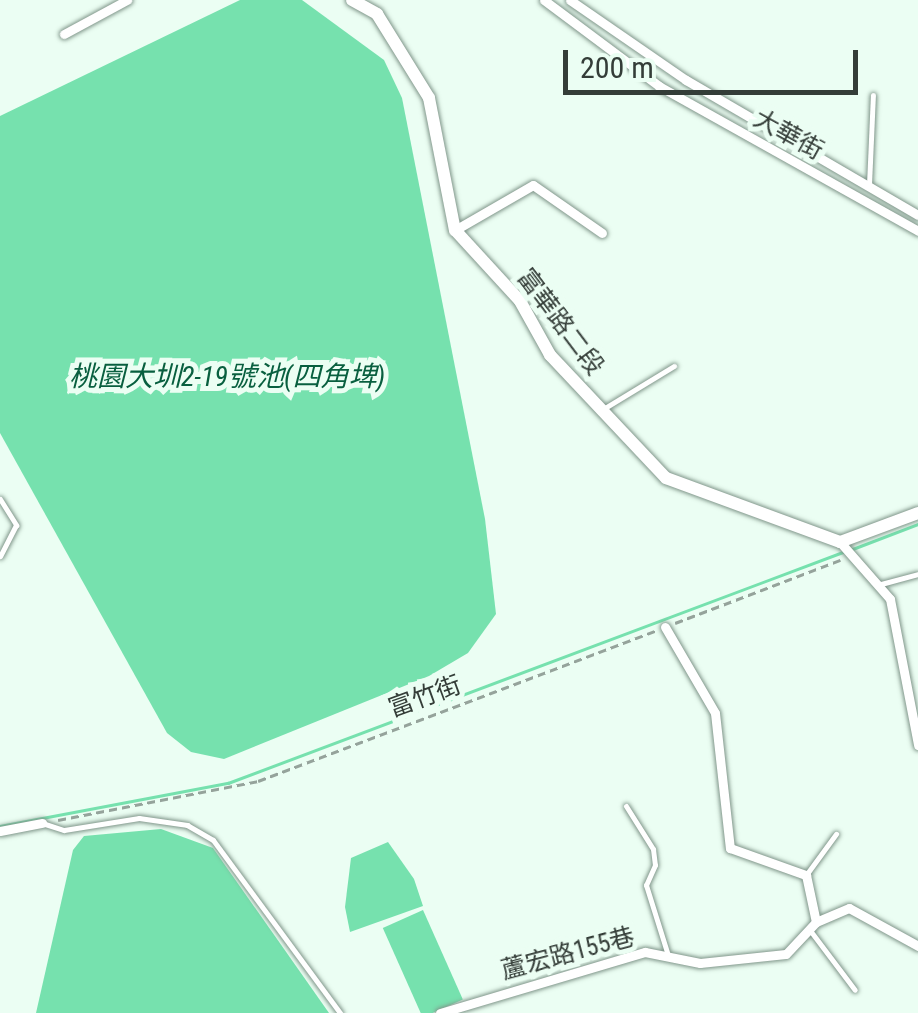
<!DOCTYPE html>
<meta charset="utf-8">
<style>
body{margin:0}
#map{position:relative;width:918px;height:1013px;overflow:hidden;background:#ebfef3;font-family:"Roboto Condensed","Noto Sans TC",sans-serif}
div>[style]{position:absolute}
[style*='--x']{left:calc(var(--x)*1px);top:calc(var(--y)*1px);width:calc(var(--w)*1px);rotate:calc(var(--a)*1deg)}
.water>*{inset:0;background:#76e1ae;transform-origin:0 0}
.stream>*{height:2.5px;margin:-1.25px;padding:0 1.25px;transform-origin:1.25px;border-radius:1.25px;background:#76e1ae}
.path>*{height:2.5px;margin-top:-1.25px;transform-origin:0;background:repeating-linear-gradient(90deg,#95a39b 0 8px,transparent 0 13px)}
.roads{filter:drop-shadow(0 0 2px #80968a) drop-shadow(0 0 2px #80968a)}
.lane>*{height:5px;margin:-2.5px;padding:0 2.5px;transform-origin:2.5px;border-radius:2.5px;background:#fff}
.street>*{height:9px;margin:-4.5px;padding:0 4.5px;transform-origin:4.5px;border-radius:4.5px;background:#fff}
.secondary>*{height:12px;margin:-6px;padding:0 6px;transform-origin:6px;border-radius:6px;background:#fff}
span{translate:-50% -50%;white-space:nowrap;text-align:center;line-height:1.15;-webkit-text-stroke:10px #ebfef3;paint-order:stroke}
.street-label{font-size:25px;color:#343d38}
.water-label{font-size:28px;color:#085f3f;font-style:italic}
.scale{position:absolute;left:563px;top:50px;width:295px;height:45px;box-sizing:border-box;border:5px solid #343d38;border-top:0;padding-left:12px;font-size:30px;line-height:35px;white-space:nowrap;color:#343d38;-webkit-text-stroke:8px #ebfef3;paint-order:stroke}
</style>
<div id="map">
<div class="water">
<i style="clip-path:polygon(240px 0,302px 0,384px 60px,402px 98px,485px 519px,496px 614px,468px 653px,429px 676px,224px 759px,191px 752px,167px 733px,0 433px,0 116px)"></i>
<i style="clip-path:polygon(161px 829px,213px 848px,329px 1013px,36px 1013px,73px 850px,84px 836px)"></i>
<i style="clip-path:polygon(388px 842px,414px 879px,423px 906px,350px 932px,345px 907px,351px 858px)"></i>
<i style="left:423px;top:910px;width:98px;height:44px;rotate:66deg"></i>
</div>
<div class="stream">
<i style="--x:850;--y:550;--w:73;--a:-20.9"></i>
<i style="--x:0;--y:826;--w:232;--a:-10.7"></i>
<i style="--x:228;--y:783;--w:657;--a:-20.59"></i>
</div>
<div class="path">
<i style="--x:675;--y:623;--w:177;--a:-20.9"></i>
<i style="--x:58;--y:820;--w:204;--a:-11"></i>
<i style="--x:258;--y:781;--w:428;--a:-20.7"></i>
</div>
<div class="roads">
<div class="lane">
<i style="--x:869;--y:185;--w:90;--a:-87.5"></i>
<i style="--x:603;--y:409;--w:83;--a:-31.2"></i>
<i style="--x:0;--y:499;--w:31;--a:58"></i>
<i style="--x:16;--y:525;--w:35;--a:117"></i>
<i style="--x:881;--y:584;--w:38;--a:-15"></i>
<i style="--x:626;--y:806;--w:51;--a:57.9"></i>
<i style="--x:653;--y:849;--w:16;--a:83"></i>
<i style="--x:655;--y:865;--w:22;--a:114"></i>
<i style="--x:646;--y:885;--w:73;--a:72.6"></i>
<i style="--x:42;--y:823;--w:23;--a:18"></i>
<i style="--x:64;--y:830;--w:76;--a:-9.1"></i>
<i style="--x:139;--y:818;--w:49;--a:8.3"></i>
<i style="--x:187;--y:825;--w:30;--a:30"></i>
<i style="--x:213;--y:840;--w:215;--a:53.7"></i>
<i style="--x:806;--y:875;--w:51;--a:-53.8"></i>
<i style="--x:812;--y:933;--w:71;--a:53"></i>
</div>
<div class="street">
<i style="--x:544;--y:0;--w:144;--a:36.8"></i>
<i style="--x:659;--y:86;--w:297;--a:29.2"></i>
<i style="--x:570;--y:0;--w:141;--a:34.6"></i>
<i style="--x:686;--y:80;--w:268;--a:30.2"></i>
<i style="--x:64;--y:34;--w:72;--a:-28.4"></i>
<i style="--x:455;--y:230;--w:90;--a:-30"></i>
<i style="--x:533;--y:185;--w:84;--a:34.8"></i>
<i style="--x:840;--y:542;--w:76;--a:48.7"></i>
<i style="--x:890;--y:599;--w:149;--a:79.1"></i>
<i style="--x:665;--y:627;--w:99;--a:59.8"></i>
<i style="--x:715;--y:713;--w:136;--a:83.7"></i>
<i style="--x:730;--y:848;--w:81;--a:19.6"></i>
<i style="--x:806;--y:875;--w:48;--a:78"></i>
<i style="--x:0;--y:831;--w:43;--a:-10.8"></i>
<i style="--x:440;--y:1013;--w:214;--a:-16.6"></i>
<i style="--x:645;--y:952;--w:56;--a:11.3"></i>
<i style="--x:700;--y:963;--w:86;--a:-6"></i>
<i style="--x:786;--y:954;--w:44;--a:-46.8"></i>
<i style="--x:816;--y:922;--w:36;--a:-23"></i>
<i style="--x:849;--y:908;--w:79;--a:28.8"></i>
</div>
<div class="secondary">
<i style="--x:352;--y:0;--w:29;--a:29"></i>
<i style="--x:377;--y:14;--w:99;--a:58.2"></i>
<i style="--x:429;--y:98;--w:135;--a:78.9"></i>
<i style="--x:455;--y:230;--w:96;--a:47.5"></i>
<i style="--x:520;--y:301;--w:62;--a:60.9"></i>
<i style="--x:550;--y:355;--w:169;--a:46.7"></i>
<i style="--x:666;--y:478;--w:185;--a:20.2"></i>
<i style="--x:840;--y:542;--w:83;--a:-20.4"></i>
</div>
</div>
<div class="street-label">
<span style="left:788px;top:135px;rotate:29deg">大華街</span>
<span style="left:560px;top:322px;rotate:53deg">富華路二段</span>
<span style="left:425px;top:697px;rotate:-20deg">富竹街</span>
<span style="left:568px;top:954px;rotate:-15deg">蘆宏路155巷</span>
</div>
<div class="water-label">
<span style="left:227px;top:377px">桃園大圳2-19號池(四角埤)</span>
</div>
<div class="scale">200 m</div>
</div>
